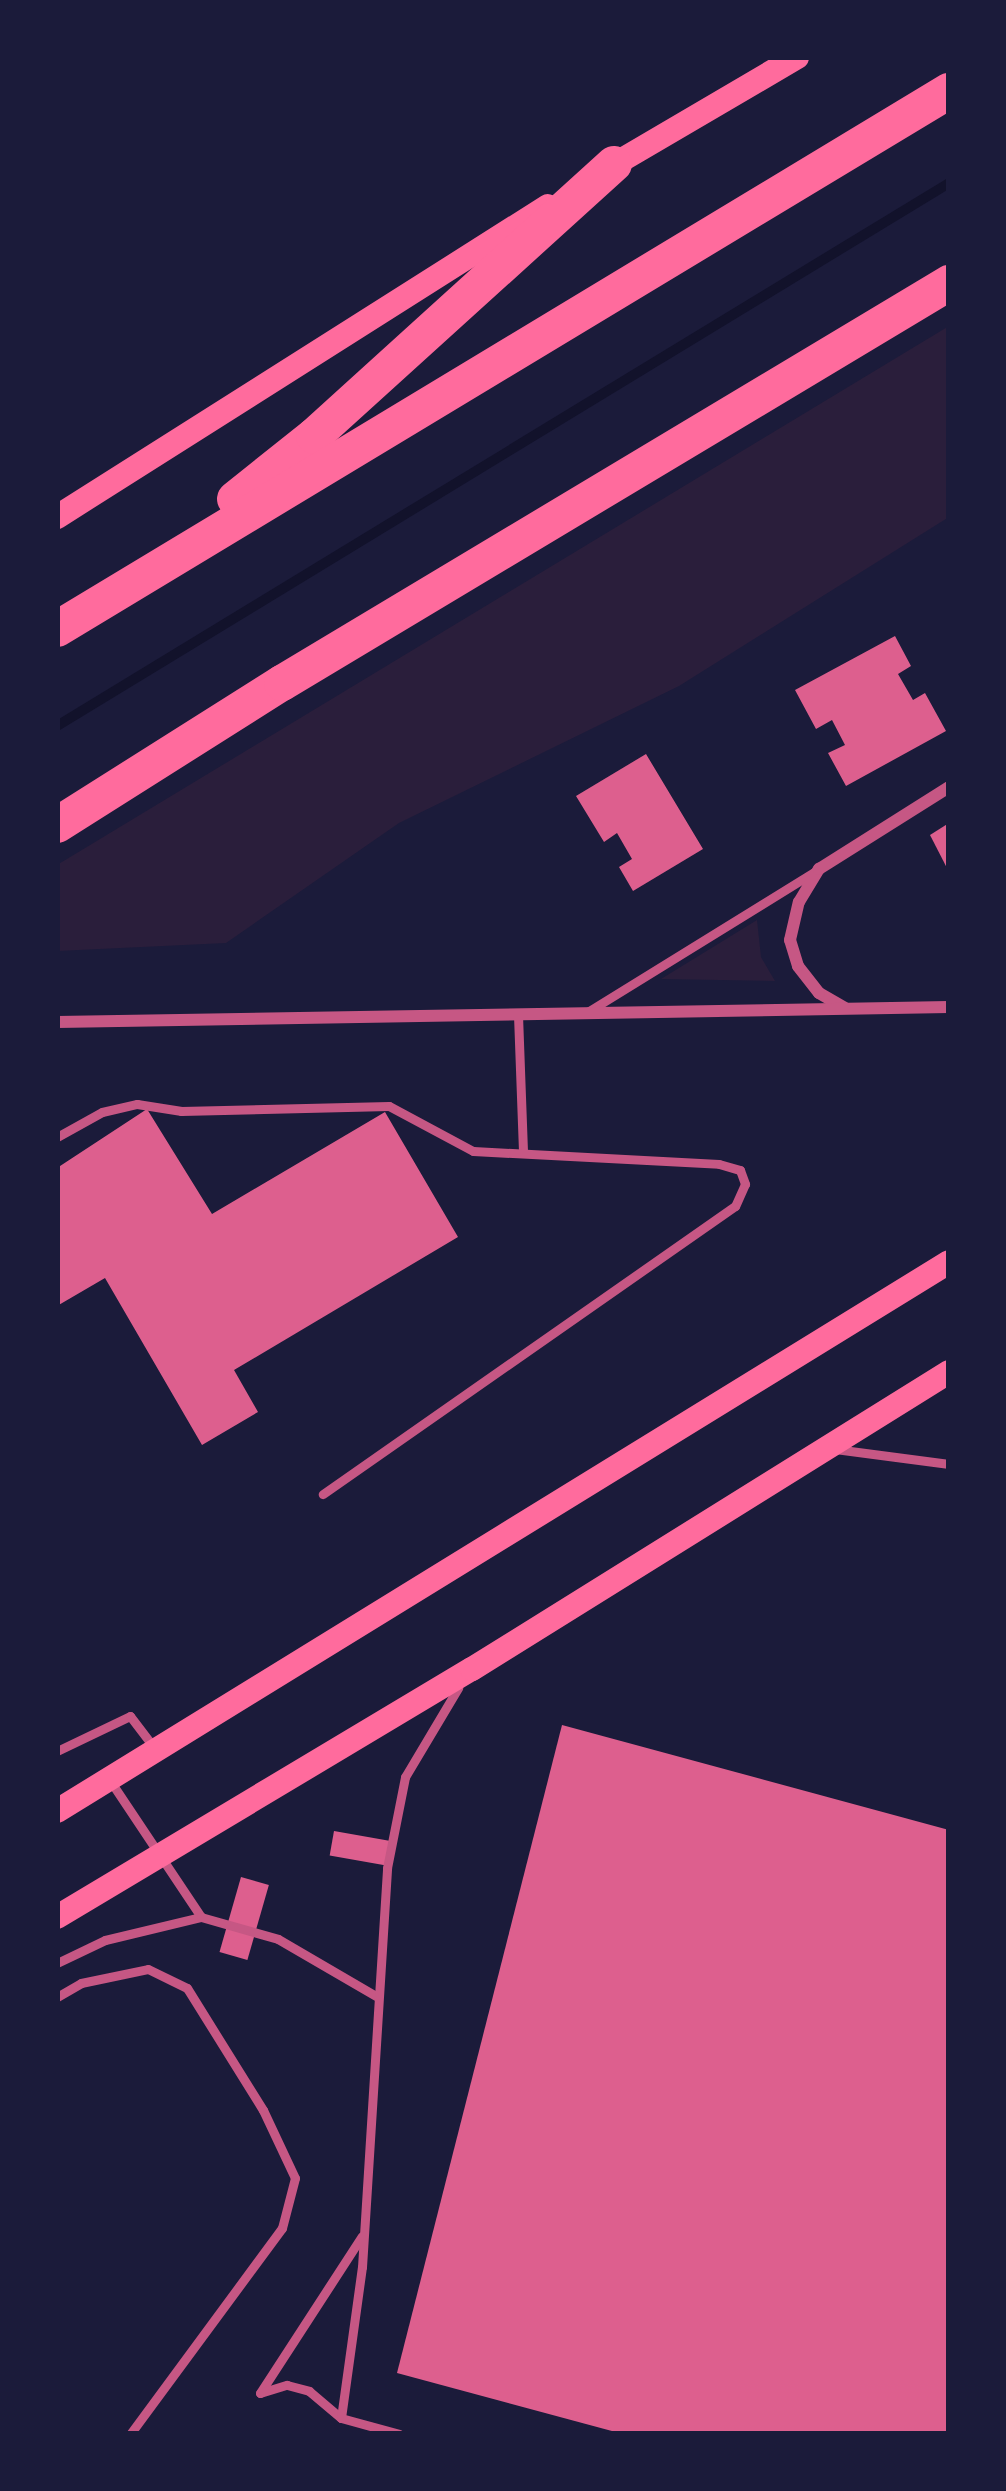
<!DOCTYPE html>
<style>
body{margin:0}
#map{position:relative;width:1006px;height:2491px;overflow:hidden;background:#1b1b3a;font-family:"PT Serif",serif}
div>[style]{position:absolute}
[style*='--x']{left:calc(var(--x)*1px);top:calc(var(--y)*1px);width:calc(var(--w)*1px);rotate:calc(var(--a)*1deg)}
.green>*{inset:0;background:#2a1e3b}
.stream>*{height:10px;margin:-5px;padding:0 5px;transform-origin:5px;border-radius:5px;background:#12122b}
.building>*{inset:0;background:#dd5f8e;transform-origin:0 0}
.service>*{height:9px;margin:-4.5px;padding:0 4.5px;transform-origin:4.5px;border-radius:4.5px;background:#c65784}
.minor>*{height:12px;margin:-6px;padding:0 6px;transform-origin:6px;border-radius:6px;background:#c65784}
.secondary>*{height:24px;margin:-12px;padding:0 12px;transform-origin:12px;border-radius:12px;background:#ff6b9d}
.motorway>*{height:36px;margin:-18px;padding:0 18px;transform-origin:18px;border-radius:18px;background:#ff6b9d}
span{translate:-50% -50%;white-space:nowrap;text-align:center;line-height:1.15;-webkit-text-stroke:9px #1b1b3a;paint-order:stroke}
.frame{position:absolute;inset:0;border:60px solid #1b1b3a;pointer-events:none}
</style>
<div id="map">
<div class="green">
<i style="clip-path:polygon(949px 326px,949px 517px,679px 686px,399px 823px,226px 943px,57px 951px,57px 865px)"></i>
<i style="clip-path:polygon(757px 920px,761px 957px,775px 981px,661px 979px)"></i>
</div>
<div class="stream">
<i style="--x:57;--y:726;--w:1044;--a:-31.33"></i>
</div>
<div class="building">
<i style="clip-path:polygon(895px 636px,911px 666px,898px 674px,913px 700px,925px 693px,946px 731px,846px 786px,828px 753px,845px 745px,832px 720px,816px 729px,795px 690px)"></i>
<i style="clip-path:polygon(646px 754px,703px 849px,633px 891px,619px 867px,632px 859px,617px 833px,604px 842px,576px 796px)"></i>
<i style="clip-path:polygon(949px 823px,949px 872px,930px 835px)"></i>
<i style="clip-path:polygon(147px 1109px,212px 1214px,385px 1112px,458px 1237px,234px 1370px,258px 1412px,202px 1445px,105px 1278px,57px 1306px,57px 1168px)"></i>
<i style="clip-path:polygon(562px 1725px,949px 1830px,949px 2434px,623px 2434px,397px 2373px)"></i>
<i style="left:334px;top:1831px;width:56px;height:25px;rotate:10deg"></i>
<i style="left:241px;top:1877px;width:29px;height:78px;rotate:16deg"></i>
</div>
<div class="service">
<i style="--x:589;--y:1011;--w:264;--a:-31.7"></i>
<i style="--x:518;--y:1015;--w:138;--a:87.9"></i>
<i style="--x:57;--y:1137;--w:51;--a:-29.1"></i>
<i style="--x:102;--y:1112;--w:36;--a:-13"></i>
<i style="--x:137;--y:1104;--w:45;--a:9"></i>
<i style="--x:181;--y:1111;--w:208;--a:-1.4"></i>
<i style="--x:389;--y:1106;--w:95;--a:28.2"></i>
<i style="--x:473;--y:1151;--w:246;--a:3"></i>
<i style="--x:719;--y:1164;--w:22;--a:16"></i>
<i style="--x:740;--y:1170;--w:15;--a:70"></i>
<i style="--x:745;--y:1184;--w:24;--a:114"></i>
<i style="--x:735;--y:1206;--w:503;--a:145.05"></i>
<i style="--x:835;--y:1449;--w:115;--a:7.5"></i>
<i style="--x:57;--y:1751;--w:81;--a:-25.6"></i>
<i style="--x:130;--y:1716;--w:43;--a:52.6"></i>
<i style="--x:109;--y:1779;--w:166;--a:56.3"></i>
<i style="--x:57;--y:1963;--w:53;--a:-25.6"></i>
<i style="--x:105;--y:1940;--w:99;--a:-13.5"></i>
<i style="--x:201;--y:1917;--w:80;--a:15.9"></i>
<i style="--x:278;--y:1939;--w:113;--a:30.2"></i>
<i style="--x:57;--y:1997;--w:28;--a:-30"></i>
<i style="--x:81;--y:1983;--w:68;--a:-11.8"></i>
<i style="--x:148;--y:1969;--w:43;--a:26"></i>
<i style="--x:187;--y:1988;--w:144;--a:58.1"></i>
<i style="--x:263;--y:2110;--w:75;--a:64.8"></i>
<i style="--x:295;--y:2178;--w:52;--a:104.6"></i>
<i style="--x:282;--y:2228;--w:256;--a:126.4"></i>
<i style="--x:260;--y:2393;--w:187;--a:-57"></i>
<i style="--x:260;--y:2393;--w:28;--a:-17"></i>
<i style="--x:287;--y:2385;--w:23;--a:15"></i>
<i style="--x:309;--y:2391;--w:42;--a:40.2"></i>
<i style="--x:341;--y:2418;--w:60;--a:15.4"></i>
<i style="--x:341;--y:2418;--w:152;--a:-82.1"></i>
<i style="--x:362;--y:2267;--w:400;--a:-86.4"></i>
<i style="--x:387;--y:1868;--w:93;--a:-78.8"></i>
<i style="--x:405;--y:1777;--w:104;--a:-59.2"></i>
</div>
<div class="minor">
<i style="--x:845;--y:1008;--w:30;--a:-150"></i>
<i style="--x:819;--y:993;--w:34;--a:-128"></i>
<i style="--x:798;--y:966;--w:27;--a:-107"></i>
<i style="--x:790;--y:940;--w:39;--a:-77"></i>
<i style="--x:799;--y:902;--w:39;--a:-59"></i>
<i style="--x:819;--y:869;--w:154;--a:-32.2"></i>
<i style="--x:57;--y:1022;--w:892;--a:-0.96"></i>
</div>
<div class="secondary">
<i style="--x:603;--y:171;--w:225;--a:-30.4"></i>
<i style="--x:57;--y:517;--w:581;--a:-32.35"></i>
<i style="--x:57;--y:1811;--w:1047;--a:-31.61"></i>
<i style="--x:57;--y:1917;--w:483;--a:-30.9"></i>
<i style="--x:472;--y:1669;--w:562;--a:-31.91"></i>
</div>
<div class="motorway">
<i style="--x:235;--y:499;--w:101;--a:-38.6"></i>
<i style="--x:314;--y:436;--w:405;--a:-42.2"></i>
<i style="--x:57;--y:629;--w:1042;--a:-31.1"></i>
<i style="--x:57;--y:825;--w:266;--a:-32.3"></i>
<i style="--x:282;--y:683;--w:778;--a:-30.95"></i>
</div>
<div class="frame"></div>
</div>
